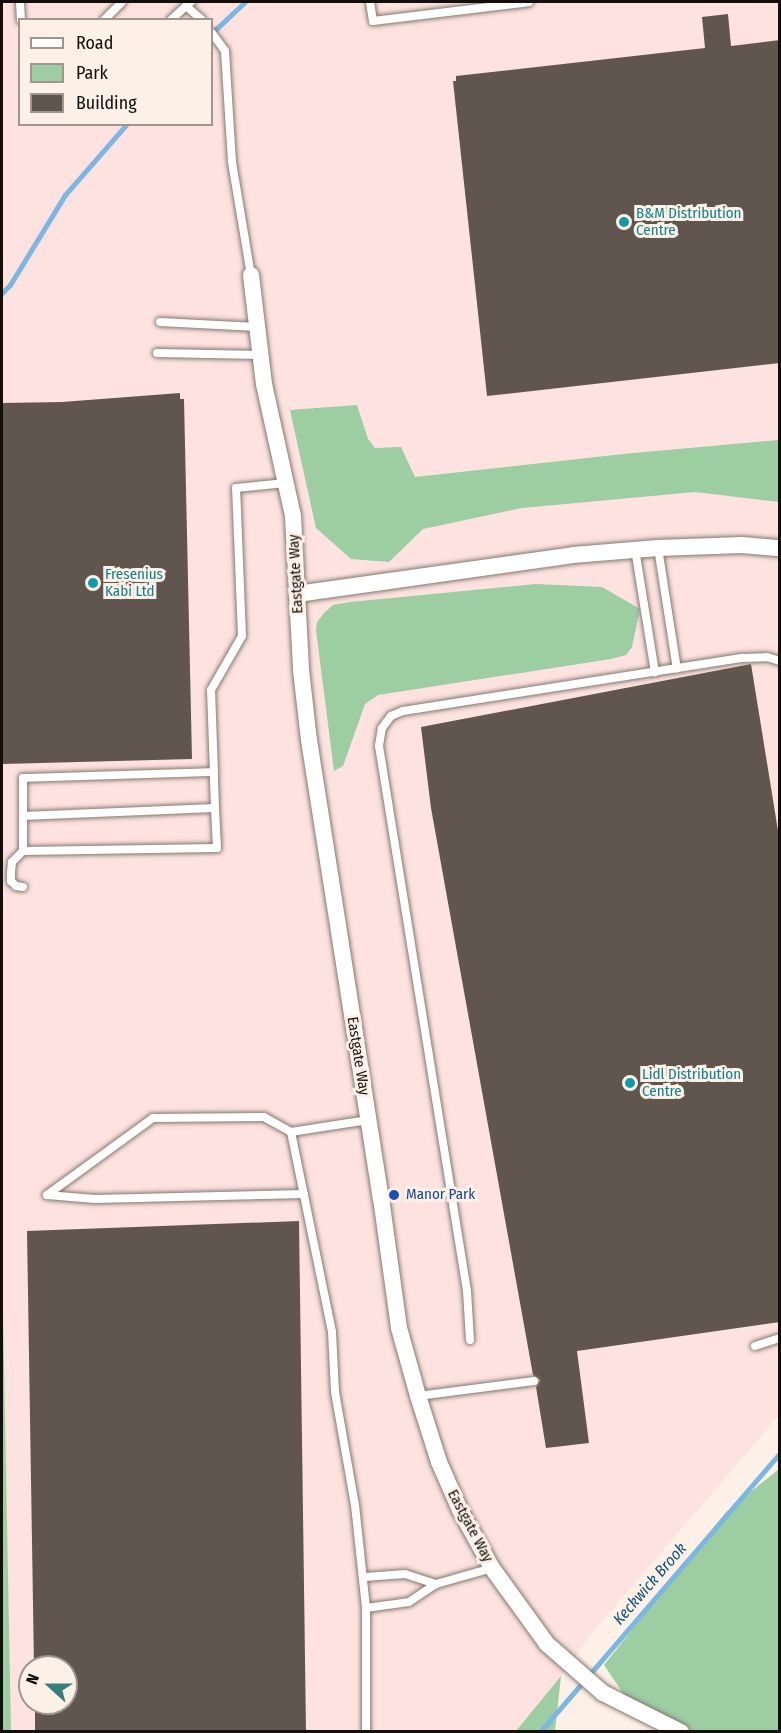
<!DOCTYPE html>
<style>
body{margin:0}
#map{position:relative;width:781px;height:1733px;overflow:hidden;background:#fdf0e6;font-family:"Fira Sans Condensed",sans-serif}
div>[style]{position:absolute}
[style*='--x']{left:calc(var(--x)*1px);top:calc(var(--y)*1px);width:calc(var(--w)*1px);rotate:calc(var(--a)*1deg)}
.industrial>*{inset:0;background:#fde2df}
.green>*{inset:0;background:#9ccea2}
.stream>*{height:4.5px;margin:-2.25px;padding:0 2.25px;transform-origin:2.25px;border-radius:2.25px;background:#7cb6e2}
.building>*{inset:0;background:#60564e}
.roads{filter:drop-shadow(0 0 2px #847970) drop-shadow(0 0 2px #847970)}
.lane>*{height:8px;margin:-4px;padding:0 4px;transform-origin:4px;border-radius:4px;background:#fff}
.street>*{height:16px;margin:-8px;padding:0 8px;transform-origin:8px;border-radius:8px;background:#fff}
.dots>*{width:16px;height:16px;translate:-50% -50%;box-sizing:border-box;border:3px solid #fdf0e6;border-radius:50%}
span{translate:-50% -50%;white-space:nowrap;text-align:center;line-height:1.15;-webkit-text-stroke:6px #fdf0e6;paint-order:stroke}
.culture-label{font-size:15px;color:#0d838f}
.left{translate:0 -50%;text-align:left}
.street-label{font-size:15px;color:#130f0c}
.transit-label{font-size:15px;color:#164399}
.water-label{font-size:16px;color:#0a517b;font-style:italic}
.frame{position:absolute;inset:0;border:3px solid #130f0c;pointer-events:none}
.legend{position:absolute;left:18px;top:18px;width:195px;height:108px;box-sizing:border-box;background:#fdf0e6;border:2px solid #9f968f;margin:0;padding:8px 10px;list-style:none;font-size:18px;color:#130f0c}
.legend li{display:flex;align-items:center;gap:12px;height:30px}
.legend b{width:30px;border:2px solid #9f968f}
.north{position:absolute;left:18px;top:1655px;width:60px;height:60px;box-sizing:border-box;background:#fdf0e6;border:2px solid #9f968f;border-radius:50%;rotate:291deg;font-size:16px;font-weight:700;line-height:24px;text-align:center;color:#130f0c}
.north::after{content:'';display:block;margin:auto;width:21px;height:27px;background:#377f7b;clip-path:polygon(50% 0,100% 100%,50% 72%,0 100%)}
</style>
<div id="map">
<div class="industrial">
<i style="clip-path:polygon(evenodd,2px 2px,779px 2px,779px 1415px,592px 1633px,561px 1676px,516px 1731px,11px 1731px,2px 1258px,2px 2px,20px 20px,212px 20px,212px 124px,20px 124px,20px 20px,2px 2px,30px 1667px,66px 1667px,66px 1703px,30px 1703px,30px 1667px)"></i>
</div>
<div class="green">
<i style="clip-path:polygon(357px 405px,368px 439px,375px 448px,401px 447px,415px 477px,623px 454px,779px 440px,779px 502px,695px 492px,522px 508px,423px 529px,389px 562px,351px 559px,316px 528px,290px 410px)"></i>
<i style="clip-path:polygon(536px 584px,602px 587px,640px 609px,632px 647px,626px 655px,611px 659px,378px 695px,365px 704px,343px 766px,334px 771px,316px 630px,317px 622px,325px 612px,333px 605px,350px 602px)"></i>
<i style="clip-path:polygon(2px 1258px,11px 1731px,11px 1732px,2px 1731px)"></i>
<i style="clip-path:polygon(779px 1469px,779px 1731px,681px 1731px,633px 1708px,604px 1665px,727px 1511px)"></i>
<i style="clip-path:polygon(561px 1676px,555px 1731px,516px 1731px)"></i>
</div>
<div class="stream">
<i style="--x:212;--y:33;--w:45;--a:-43.2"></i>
<i style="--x:2;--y:293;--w:11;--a:-45"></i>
<i style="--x:10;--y:285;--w:105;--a:-58.6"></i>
<i style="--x:65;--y:195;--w:94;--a:-48.9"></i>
<i style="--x:540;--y:1732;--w:368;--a:-49.3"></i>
</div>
<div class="building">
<i style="clip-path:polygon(728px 14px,731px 46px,780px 40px,780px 363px,487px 396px,453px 81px,456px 81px,456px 76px,705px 48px,702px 17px)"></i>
<i style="clip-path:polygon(180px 393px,180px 399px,184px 399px,192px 759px,3px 764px,2px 403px,62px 402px)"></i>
<i style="clip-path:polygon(751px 664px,780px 843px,780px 1322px,577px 1351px,589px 1443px,546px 1448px,536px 1387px,540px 1380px,533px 1375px,431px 808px,421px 727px)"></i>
<i style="clip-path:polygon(299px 1221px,306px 1731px,35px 1731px,35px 1703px,66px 1703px,66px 1667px,34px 1667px,27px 1231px)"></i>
</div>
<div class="roads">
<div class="lane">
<i style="--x:20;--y:2;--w:18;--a:87"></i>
<i style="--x:191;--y:2;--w:6;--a:141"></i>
<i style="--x:186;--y:6;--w:21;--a:41"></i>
<i style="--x:370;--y:2;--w:19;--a:81"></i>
<i style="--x:373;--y:21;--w:157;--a:-6.9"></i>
<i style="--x:104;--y:20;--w:25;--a:-45"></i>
<i style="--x:171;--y:20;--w:21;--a:-43"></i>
<i style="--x:212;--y:33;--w:22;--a:54"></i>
<i style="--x:225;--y:51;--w:111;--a:86.4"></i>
<i style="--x:232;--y:162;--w:115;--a:80.5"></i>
<i style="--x:160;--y:322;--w:97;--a:3"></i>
<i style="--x:157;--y:353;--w:103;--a:1.1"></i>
<i style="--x:658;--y:548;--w:122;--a:81.1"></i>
<i style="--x:635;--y:549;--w:125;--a:80.8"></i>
<i style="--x:214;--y:772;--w:191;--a:178.2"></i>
<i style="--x:23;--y:778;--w:73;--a:90"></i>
<i style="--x:23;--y:851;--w:194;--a:-0.9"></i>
<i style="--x:217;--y:848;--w:40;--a:-92.9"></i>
<i style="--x:215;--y:808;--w:36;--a:-92"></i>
<i style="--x:214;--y:772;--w:82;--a:-92.1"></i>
<i style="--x:211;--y:690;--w:62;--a:-60.1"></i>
<i style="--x:242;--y:636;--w:148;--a:-92.3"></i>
<i style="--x:236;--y:488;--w:50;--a:-5.7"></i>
<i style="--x:23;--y:816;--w:192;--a:-2.4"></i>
<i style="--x:23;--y:887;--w:7;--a:-172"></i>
<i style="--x:16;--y:886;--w:7;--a:-135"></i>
<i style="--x:11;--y:881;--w:8;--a:-90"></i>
<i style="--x:11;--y:873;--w:11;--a:-85"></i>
<i style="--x:12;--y:862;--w:16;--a:-45"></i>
<i style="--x:368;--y:1120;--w:78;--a:171.1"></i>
<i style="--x:291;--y:1132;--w:204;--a:78.4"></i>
<i style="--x:332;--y:1332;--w:60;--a:87.1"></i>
<i style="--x:335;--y:1392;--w:115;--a:80"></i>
<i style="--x:355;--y:1505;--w:104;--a:83.9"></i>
<i style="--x:366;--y:1608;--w:43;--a:-7.9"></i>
<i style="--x:409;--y:1602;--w:32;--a:-34"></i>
<i style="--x:436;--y:1584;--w:58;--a:-15.9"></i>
<i style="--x:291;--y:1132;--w:31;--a:-151"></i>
<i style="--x:264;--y:1117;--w:111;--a:179.5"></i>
<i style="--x:153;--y:1118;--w:131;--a:144"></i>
<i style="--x:47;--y:1195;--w:48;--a:4.8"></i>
<i style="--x:95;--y:1199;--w:209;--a:-1.4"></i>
<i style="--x:470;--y:1340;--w:49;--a:-93.5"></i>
<i style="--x:467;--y:1291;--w:552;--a:-99.17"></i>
<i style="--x:379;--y:746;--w:18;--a:-81"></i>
<i style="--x:382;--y:728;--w:15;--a:-53"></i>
<i style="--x:391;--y:716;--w:13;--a:-23"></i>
<i style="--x:403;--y:711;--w:344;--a:-8.9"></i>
<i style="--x:743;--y:658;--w:24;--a:-2"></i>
<i style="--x:767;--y:657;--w:14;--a:17"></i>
<i style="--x:755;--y:1346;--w:26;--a:-18"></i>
<i style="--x:418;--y:1396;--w:117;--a:-7.4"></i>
<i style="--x:365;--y:1577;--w:40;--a:-4.3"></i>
<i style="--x:405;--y:1574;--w:33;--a:18"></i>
<i style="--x:366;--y:1732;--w:124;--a:-90"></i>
</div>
<div class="street">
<i style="--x:251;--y:275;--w:110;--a:83.2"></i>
<i style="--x:264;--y:384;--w:135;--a:77.6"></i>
<i style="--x:293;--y:516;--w:154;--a:87"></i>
<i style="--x:301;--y:670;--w:70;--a:83.5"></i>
<i style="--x:309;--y:740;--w:464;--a:81.1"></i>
<i style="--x:381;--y:1198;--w:131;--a:82.1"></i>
<i style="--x:399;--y:1328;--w:71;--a:74.4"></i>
<i style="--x:418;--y:1396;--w:69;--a:72.3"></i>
<i style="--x:439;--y:1462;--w:52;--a:66.4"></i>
<i style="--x:460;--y:1510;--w:66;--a:61.1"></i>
<i style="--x:492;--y:1568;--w:94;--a:54.1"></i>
<i style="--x:547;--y:1644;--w:74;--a:41.2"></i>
<i style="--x:603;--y:1693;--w:87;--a:26.6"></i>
<i style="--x:297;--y:594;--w:279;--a:-8"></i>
<i style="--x:573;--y:555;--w:85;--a:-4.7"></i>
<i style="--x:658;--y:548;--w:84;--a:-2"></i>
<i style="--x:742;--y:545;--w:38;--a:5"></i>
</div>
</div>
<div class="dots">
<i style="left:624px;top:222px;background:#0f9aa8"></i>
<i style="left:93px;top:583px;background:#0f9aa8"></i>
<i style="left:630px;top:1083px;background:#0f9aa8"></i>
<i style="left:394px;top:1195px;background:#1a4fb4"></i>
</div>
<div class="culture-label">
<span class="left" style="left:636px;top:222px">B&amp;M Distribution<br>Centre</span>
<span class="left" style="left:105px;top:583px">Fresenius<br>Kabi Ltd</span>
<span class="left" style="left:642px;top:1083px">Lidl Distribution<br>Centre</span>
</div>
<div class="street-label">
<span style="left:296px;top:574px;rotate:-93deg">Eastgate Way</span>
<span style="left:358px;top:1056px;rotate:81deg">Eastgate Way</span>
<span style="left:470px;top:1526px;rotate:62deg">Eastgate Way</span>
</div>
<div class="transit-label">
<span class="left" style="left:406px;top:1195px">Manor Park</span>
</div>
<div class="water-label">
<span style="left:650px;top:1584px;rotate:-49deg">Keckwick Brook</span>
</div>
<div class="frame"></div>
<ul class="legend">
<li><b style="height:8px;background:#fff"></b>Road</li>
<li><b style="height:16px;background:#9ccea2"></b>Park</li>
<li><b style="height:16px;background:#60564e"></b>Building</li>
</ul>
<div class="north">N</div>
</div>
